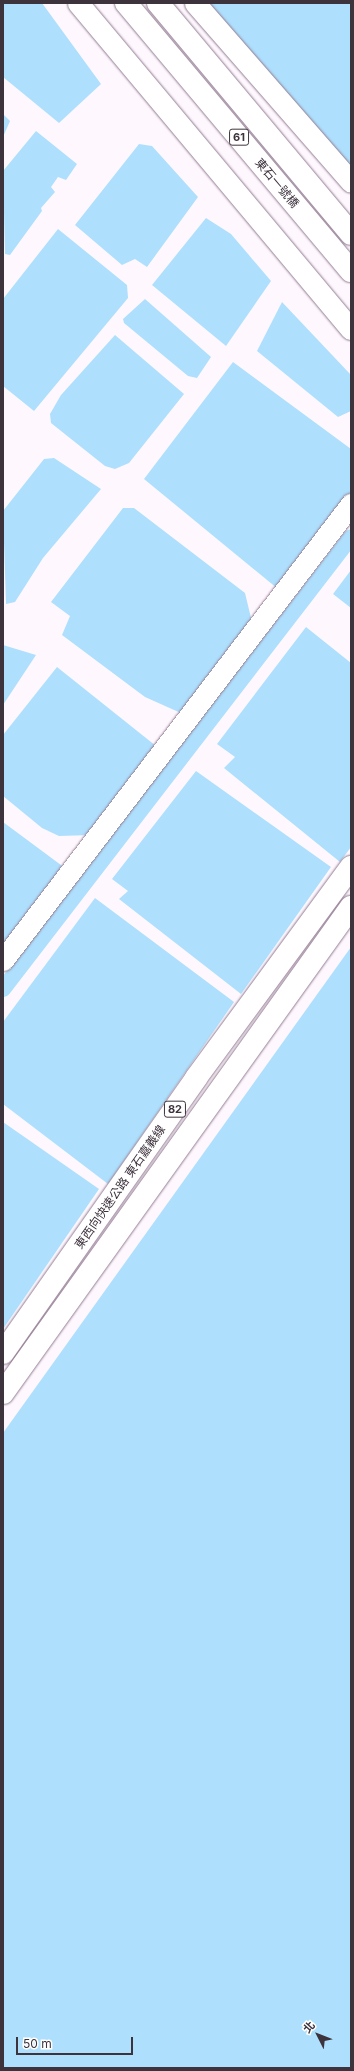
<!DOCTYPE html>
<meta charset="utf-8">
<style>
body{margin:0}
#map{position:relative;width:354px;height:2071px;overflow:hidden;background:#fef8fe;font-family:Inter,"Noto Sans TC",sans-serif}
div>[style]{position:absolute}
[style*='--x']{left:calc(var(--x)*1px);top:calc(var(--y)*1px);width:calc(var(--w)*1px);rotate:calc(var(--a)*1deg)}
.water>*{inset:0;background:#aedffd}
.canal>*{height:16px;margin:-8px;padding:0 8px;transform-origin:8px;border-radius:8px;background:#aedffd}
.roads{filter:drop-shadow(0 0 1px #927b92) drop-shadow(0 0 1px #927b92)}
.minor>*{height:21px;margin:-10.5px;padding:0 10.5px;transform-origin:10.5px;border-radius:10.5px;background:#fff}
.major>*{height:22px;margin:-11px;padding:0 11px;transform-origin:11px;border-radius:11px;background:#fff}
.highway>*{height:22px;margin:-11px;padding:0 11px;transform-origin:11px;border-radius:11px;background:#fff}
span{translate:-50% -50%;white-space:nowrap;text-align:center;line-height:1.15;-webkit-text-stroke:3.5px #fff;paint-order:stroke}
.shield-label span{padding:1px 3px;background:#fff;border:1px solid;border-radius:3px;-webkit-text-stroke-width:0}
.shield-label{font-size:11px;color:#3d333d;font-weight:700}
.street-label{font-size:12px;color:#3d333d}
.frame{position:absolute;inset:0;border:4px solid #3d333d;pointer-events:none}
.north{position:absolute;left:298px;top:2015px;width:40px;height:40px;-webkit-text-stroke:3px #fff;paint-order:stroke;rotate:312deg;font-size:11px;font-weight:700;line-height:16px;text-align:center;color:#3d333d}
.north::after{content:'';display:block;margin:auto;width:14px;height:18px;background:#3d333d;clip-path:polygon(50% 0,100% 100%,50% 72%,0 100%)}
.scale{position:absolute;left:16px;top:2037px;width:117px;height:18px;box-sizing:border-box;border:2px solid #3d333d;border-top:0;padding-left:5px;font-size:12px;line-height:14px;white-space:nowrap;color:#3d333d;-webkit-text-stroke:3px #fff;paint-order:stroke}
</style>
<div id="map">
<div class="water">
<i style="clip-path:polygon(3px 3px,42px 3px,101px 84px,59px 123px,3px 77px)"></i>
<i style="clip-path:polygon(208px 3px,351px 3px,351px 171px)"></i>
<i style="clip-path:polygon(3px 114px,10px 121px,3px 137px)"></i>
<i style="clip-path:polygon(36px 131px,77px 164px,66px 180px,58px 177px,51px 187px,55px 192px,41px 208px,42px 211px,10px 255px,5px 254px,3px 171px)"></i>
<i style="clip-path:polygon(139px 144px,152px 146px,198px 197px,147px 267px,135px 259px,122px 265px,75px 225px)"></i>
<i style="clip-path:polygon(206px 218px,231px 234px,271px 281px,226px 346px,152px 285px)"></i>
<i style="clip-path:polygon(58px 229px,127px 285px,128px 298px,34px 411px,3px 386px,3px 299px)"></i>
<i style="clip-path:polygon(145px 299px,211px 357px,197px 378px,188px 376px,124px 323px,123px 319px)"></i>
<i style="clip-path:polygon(282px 302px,351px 375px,351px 411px,338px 417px,257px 351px)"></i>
<i style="clip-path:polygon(115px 335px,184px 394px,129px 463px,115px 469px,105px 466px,51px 423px,50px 414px,61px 395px)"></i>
<i style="clip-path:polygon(233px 362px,351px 449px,351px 494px,278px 589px,144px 479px)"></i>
<i style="clip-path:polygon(54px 458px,101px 489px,43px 558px,15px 602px,6px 604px,3px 511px,44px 459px)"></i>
<i style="clip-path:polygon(123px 508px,134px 508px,245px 593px,252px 622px,183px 714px,145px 697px,62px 635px,70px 616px,51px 602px)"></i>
<i style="clip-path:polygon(351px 570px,351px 608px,333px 594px)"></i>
<i style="clip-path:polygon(306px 627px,351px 663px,351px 847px,340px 862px,224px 768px,235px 757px,217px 744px)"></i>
<i style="clip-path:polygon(3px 645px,36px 655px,3px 705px)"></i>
<i style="clip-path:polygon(57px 667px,156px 746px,92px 835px,59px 836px,42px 828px,3px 796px,3px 735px)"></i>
<i style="clip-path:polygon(196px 771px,331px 867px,241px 994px,119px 899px,128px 891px,112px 879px)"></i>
<i style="clip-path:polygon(3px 822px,65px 868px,3px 949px)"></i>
<i style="clip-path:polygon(95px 898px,234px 1002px,108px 1184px,3px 1104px,3px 1022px)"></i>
<i style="clip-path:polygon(351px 947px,351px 2068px,3px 2068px,3px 1433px)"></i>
<i style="clip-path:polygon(3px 1122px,99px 1189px,3px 1329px)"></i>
</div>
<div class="canal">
<i style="--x:3;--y:989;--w:570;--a:-52.41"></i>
</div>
<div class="roads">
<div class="minor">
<i style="--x:78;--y:3;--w:425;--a:50.1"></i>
<i style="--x:195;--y:3;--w:237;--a:48.9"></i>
<i style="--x:3;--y:960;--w:574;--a:-52.65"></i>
</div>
<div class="major">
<i style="--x:3;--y:1353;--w:336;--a:-54.9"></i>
<i style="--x:196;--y:1078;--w:262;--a:-53.7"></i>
<i style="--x:3;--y:1393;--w:598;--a:-54.4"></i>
</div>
<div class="highway">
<i style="--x:126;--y:3;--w:350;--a:50"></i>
<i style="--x:158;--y:3;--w:301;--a:50.1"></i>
</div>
</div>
<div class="shield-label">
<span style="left:239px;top:137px">61</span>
<span style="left:175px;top:1109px">82</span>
</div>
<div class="street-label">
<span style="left:277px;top:183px;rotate:50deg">東石一號橋</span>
<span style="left:120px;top:1187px;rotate:-55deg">東西向快速公路 東石嘉義線</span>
</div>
<div class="frame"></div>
<div class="north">北</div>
<div class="scale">50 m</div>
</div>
